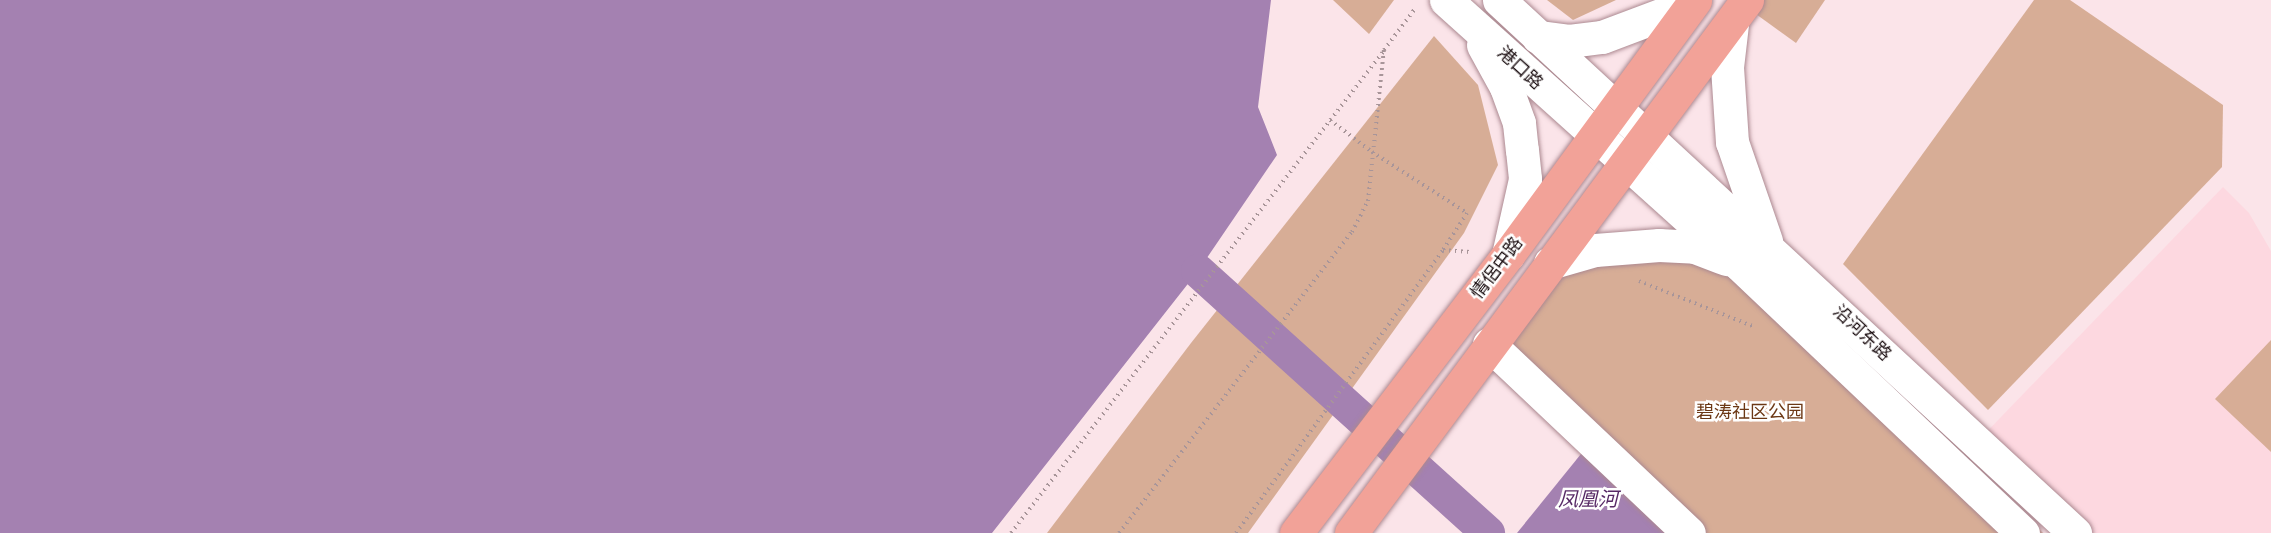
<!DOCTYPE html>
<meta charset="utf-8">
<style>
body{margin:0}
#map{position:relative;width:2271px;height:533px;overflow:hidden;background:#fbe4e9;font-family:Karla,"Noto Sans SC",sans-serif}
div>[style]{position:absolute}
[style*='--x']{left:calc(var(--x)*1px);top:calc(var(--y)*1px);width:calc(var(--w)*1px);rotate:calc(var(--a)*1deg)}
.built>*{inset:0;background:#fdd8e0}
.green>*{inset:0;background:#d7ad96}
.water>*{inset:0;background:#a481b1}
.canal>*{height:34px;margin:-17px;padding:0 17px;transform-origin:17px;border-radius:17px;background:#a481b1}
.path>*{height:4px;margin-top:-2px;transform-origin:0;background:repeating-linear-gradient(90deg,#a89599 0 1.5px,transparent 0 6px)}
.roads{filter:drop-shadow(0 0 2px #ac8991) drop-shadow(0 0 2px #ac8991)}
.minor>*{height:33px;margin:-16.5px;padding:0 16.5px;transform-origin:16.5px;border-radius:16.5px;background:#fff}
.highway>*{height:33px;margin:-16.5px;padding:0 16.5px;transform-origin:16.5px;border-radius:16.5px;background:#f2a298}
span{translate:-50% -50%;white-space:nowrap;text-align:center;line-height:1.15;-webkit-text-stroke:5px #fff;paint-order:stroke}
.street-label{font-size:18px;color:#190c0f}
.park-label{font-size:18px;color:#6c3815}
.water-label{font-size:20px;color:#572a66;font-style:italic}
</style>
<div id="map">
<div class="built">
<i style="clip-path:polygon(2223px 187px,2249px 213px,2271px 251px,2271px 533px,2068px 533px,1975px 444px)"></i>
</div>
<div class="green">
<i style="clip-path:polygon(1333px 0,1394px 0,1369px 34px)"></i>
<i style="clip-path:polygon(1547px 0,1616px 0,1573px 20px)"></i>
<i style="clip-path:polygon(1754px 0,1825px 0,1796px 43px,1749px 9px)"></i>
<i style="clip-path:polygon(2034px 0,2070px 0,2223px 105px,2222px 167px,1988px 410px,1843px 264px)"></i>
<i style="clip-path:polygon(1434px 36px,1478px 85px,1498px 165px,1464px 233px,1248px 533px,1047px 533px,1191px 343px)"></i>
<i style="clip-path:polygon(1661px 242px,1803px 295px,2043px 533px,1702px 533px,1500px 343px,1571px 246px)"></i>
<i style="clip-path:polygon(2271px 340px,2271px 452px,2215px 399px)"></i>
</div>
<div class="water">
<i style="clip-path:polygon(0 0,1271px 0,1258px 107px,1277px 155px,1198px 271px,992px 533px,0 533px)"></i>
<i style="clip-path:polygon(1585px 449px,1673px 533px,1517px 533px)"></i>
</div>
<div class="canal">
<i style="--x:1198;--y:271;--w:391;--a:42.1"></i>
</div>
<div class="path">
<i style="--x:1330;--y:120;--w:53;--a:37.3"></i>
<i style="--x:1372;--y:152;--w:113;--a:32.7"></i>
<i style="--x:1467;--y:213;--w:44;--a:123"></i>
<i style="--x:1639;--y:281;--w:125;--a:21.6"></i>
<i style="--x:1011;--y:533;--w:608;--a:-52.28"></i>
<i style="--x:1119;--y:533;--w:381;--a:-52.3"></i>
<i style="--x:1352;--y:232;--w:35;--a:-63"></i>
<i style="--x:1368;--y:201;--w:152;--a:-84"></i>
<i style="--x:1384;--y:50;--w:50;--a:-53.1"></i>
<i style="--x:1236;--y:533;--w:351;--a:-53.8"></i>
<i style="--x:1443;--y:250;--w:27;--a:4"></i>
</div>
<div class="roads">
<div class="minor">
<i style="--x:1446;--y:0;--w:393;--a:42"></i>
<i style="--x:1738;--y:263;--w:393;--a:43.5"></i>
<i style="--x:1499;--y:0;--w:785;--a:42.78"></i>
<i style="--x:1732;--y:24;--w:43;--a:96.6"></i>
<i style="--x:1727;--y:67;--w:75;--a:86.2"></i>
<i style="--x:1732;--y:142;--w:105;--a:71"></i>
<i style="--x:1538;--y:37;--w:31;--a:7"></i>
<i style="--x:1569;--y:41;--w:33;--a:-7"></i>
<i style="--x:1602;--y:37;--w:96;--a:-20.7"></i>
<i style="--x:1483;--y:45;--w:48;--a:61.3"></i>
<i style="--x:1506;--y:87;--w:38;--a:70"></i>
<i style="--x:1519;--y:123;--w:27;--a:84"></i>
<i style="--x:1522;--y:150;--w:29;--a:84"></i>
<i style="--x:1525;--y:179;--w:78;--a:102.6"></i>
<i style="--x:1550;--y:263;--w:47;--a:-16.1"></i>
<i style="--x:1595;--y:250;--w:64;--a:-4.5"></i>
<i style="--x:1659;--y:245;--w:36;--a:3"></i>
<i style="--x:1695;--y:247;--w:34;--a:21"></i>
<i style="--x:1489;--y:344;--w:275;--a:43.4"></i>
</div>
<div class="highway">
<i style="--x:1296;--y:533;--w:350;--a:-52.7"></i>
<i style="--x:1508;--y:255;--w:316;--a:-53.7"></i>
<i style="--x:1351;--y:533;--w:664;--a:-53.39"></i>
</div>
</div>
<div class="street-label">
<span style="left:1520px;top:68px;rotate:42deg">港口路</span>
<span style="left:1497px;top:268px;rotate:-53deg">情侶中路</span>
<span style="left:1862px;top:333px;rotate:43deg">沿河东路</span>
</div>
<div class="park-label">
<span style="left:1750px;top:412px">碧涛社区公园</span>
</div>
<div class="water-label">
<span style="left:1588px;top:499px">凤凰河</span>
</div>
</div>
